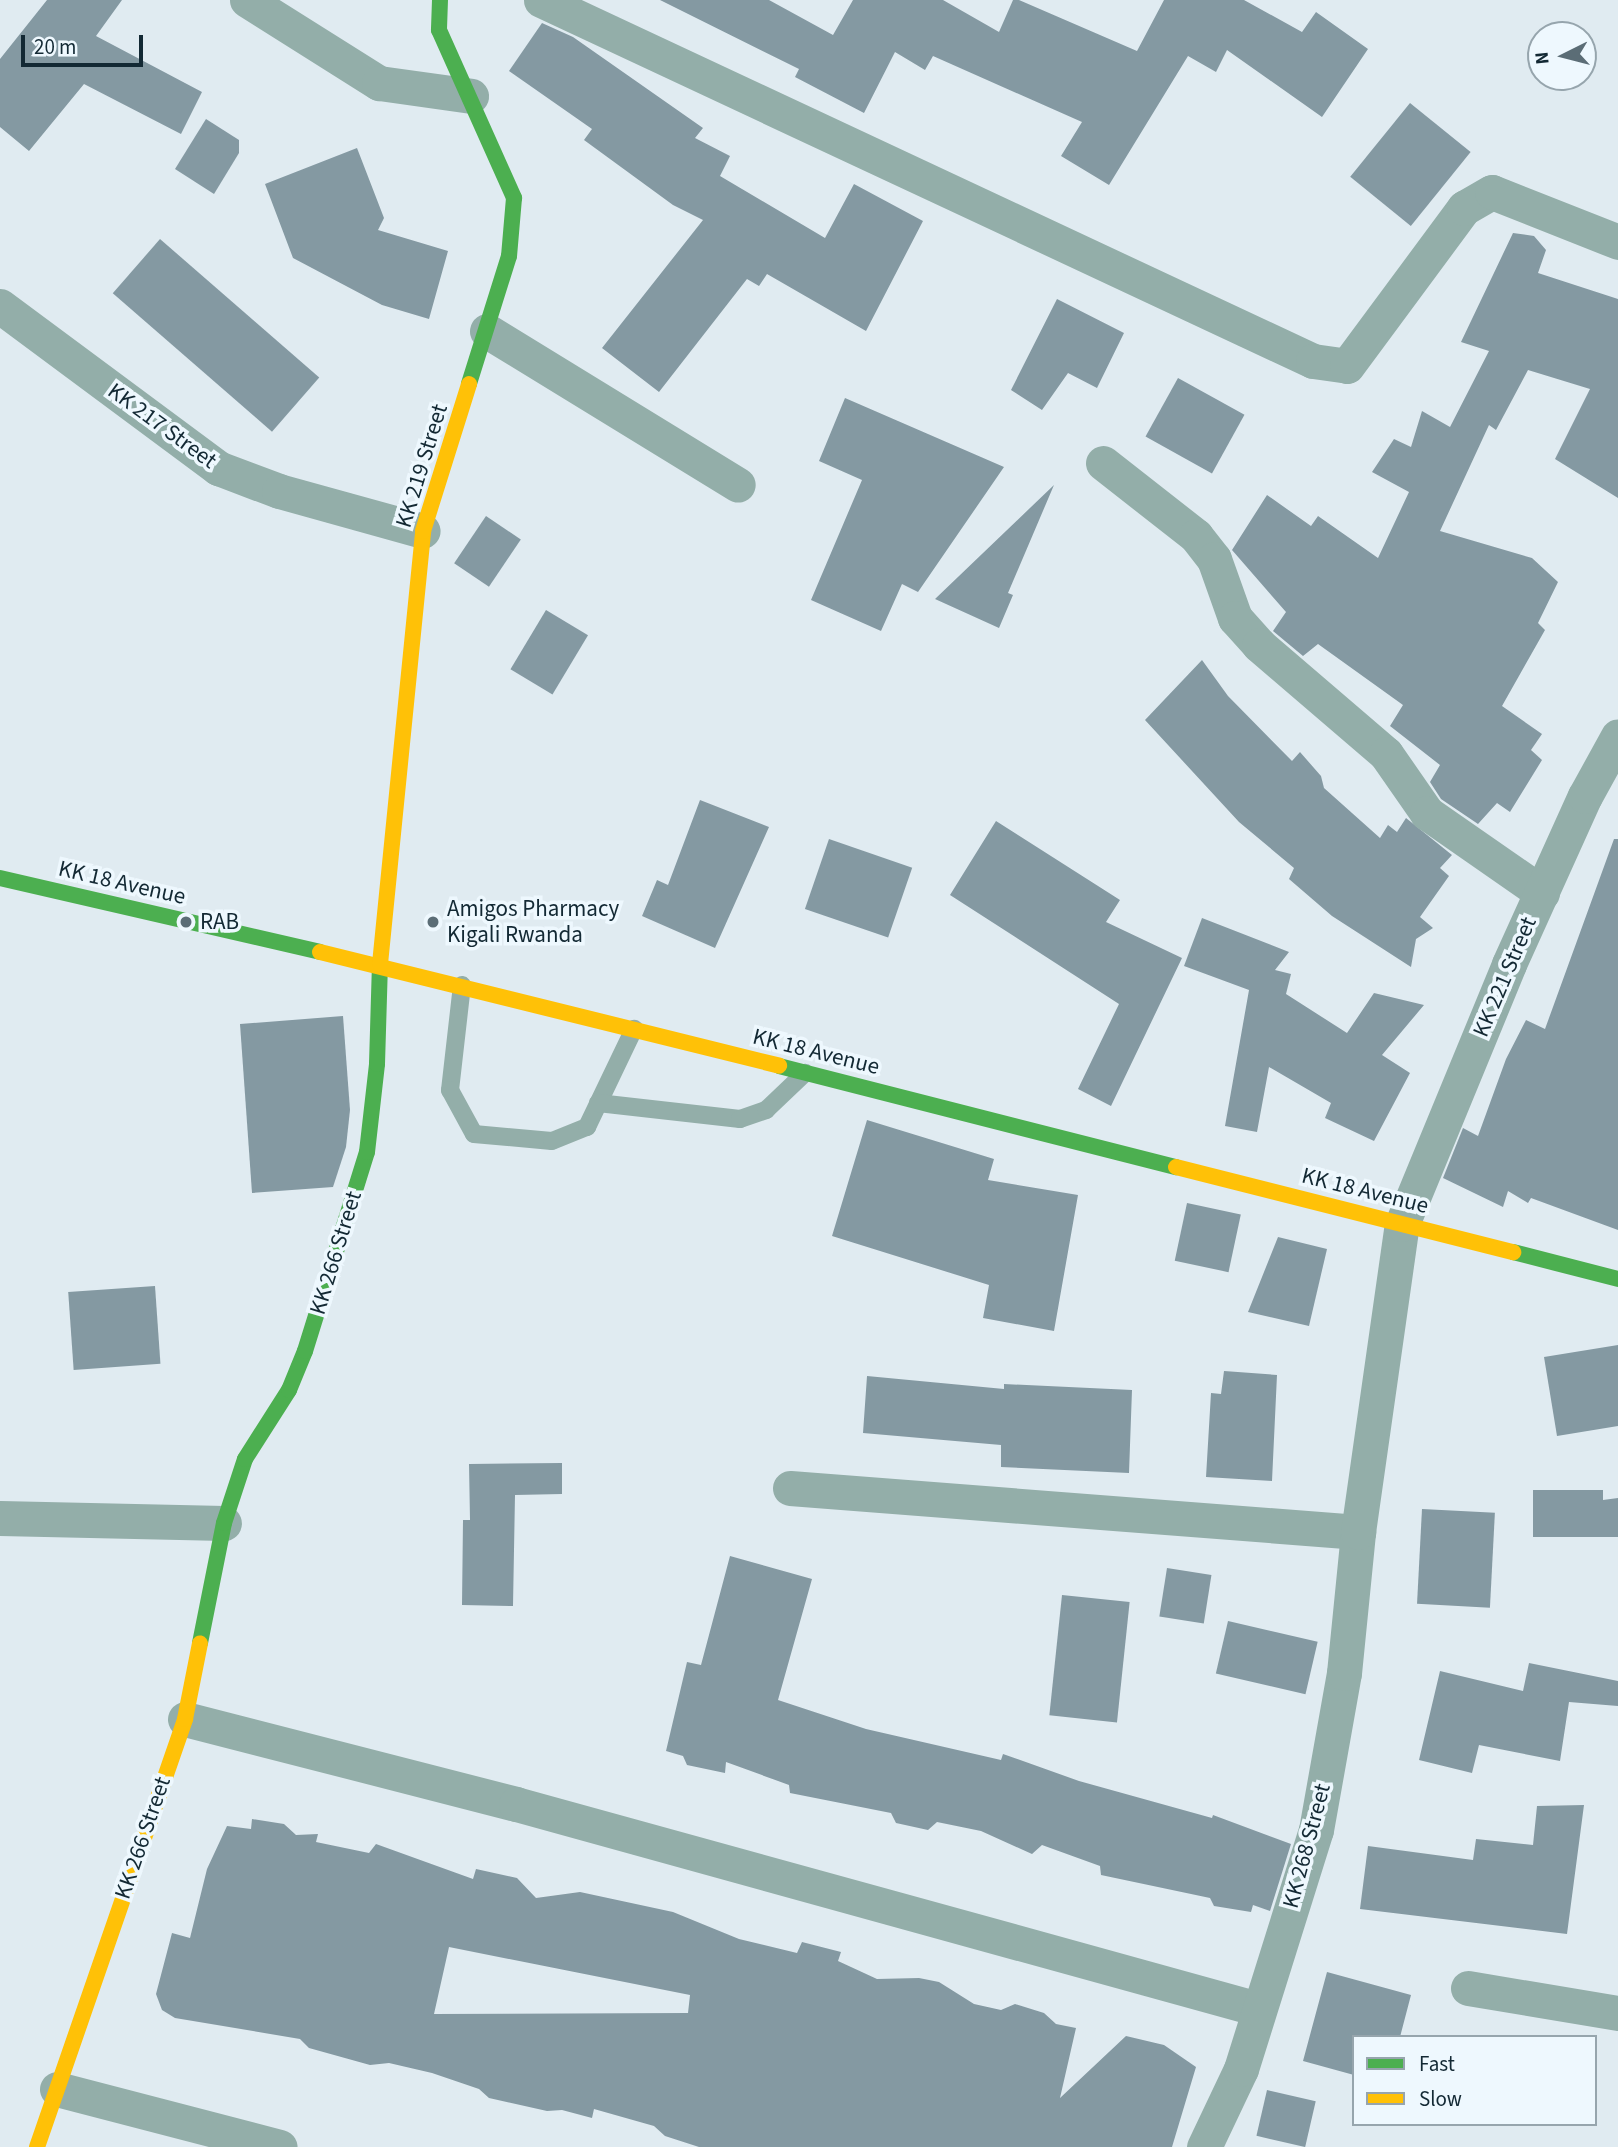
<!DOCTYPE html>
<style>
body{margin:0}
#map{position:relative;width:1618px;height:2147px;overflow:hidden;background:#e0ebf1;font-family:"Source Sans 3",sans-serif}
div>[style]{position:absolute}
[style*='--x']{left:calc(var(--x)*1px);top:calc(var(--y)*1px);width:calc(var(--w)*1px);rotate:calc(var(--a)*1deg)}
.building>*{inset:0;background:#8499a2;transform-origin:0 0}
.lane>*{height:18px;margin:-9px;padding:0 9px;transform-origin:9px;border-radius:9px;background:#93aea9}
.street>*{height:35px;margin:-17.5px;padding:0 17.5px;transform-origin:17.5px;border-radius:17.5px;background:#93aea9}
.fast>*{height:16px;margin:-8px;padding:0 8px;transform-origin:8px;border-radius:8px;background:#4caf50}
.slow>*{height:16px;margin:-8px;padding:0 8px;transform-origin:8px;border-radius:8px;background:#ffc107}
.dots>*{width:19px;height:19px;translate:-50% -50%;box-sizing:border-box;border:4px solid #eef8fe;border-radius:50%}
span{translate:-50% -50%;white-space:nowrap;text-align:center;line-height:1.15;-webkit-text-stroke:7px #eef8fe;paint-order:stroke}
.street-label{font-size:23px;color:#132934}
.poi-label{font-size:23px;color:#132934}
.left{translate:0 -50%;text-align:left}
.legend{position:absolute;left:1352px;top:2035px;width:245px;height:91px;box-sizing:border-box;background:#eef8fe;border:2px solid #96a5ad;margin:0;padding:9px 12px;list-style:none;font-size:21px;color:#132934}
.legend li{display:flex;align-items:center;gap:14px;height:35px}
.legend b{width:35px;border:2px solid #96a5ad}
.north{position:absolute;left:1527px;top:21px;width:70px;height:70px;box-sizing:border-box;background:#eef8fe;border:2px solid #96a5ad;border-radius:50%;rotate:264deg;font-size:19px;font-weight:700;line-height:28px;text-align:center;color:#132934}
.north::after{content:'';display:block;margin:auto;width:24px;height:32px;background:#5b6d76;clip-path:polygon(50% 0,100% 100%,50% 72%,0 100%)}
.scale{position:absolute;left:21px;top:35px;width:122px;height:32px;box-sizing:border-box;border:4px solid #132934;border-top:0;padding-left:9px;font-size:21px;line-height:24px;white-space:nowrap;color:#132934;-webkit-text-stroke:5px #eef8fe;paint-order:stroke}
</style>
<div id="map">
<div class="building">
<i style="clip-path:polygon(47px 0,122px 0,96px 36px,202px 92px,181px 134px,84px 84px,29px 151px,0 127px,0 59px)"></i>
<i style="clip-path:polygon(660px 0,769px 0,833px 35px,853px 0,943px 0,999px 32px,1013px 0,1019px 0,1137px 51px,1164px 0,1244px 0,1302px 32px,1316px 12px,1368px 49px,1322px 117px,1227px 50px,1216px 72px,1188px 56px,1109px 185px,1061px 156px,1082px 122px,933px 56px,925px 70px,895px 52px,864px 113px,795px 77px,799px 69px)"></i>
<i style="clip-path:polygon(542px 23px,573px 37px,703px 128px,695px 138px,730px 156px,720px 176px,825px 238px,854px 184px,923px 221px,866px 331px,767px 274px,759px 286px,747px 279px,659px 392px,602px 348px,703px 220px,673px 205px,584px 140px,592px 129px,509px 71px)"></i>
<i style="left:1410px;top:103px;width:78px;height:95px;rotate:39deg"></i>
<i style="clip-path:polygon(206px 119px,239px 140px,239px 153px,214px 194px,175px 169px)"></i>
<i style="clip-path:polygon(357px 148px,384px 218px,378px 230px,448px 251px,429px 319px,382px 305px,293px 258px,265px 184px)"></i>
<i style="clip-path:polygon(1513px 233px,1534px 236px,1546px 250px,1538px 273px,1618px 299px,1618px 498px,1555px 459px,1590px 389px,1528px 370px,1496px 430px,1489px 425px,1440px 531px,1532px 558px,1558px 582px,1538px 623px,1545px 630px,1502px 706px,1542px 734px,1531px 750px,1542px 760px,1510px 812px,1497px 803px,1478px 824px,1441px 799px,1430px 782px,1440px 765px,1390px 726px,1403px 705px,1318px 644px,1303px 656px,1273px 631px,1286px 612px,1232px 550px,1267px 495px,1311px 526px,1318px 516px,1378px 558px,1409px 492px,1372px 472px,1394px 439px,1411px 447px,1422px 411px,1450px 427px,1489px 351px,1461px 342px)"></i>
<i style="left:160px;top:239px;width:211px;height:72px;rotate:41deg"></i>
<i style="clip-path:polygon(1057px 299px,1124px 333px,1097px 388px,1068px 373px,1042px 410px,1011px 390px)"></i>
<i style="left:1178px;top:378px;width:76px;height:67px;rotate:29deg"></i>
<i style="clip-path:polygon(845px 398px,1004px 467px,918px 592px,902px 584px,881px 631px,811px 600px,862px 480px,819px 461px)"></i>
<i style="clip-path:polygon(1054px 485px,1008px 593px,1013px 595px,999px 628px,935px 599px)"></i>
<i style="left:486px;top:516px;width:42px;height:57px;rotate:34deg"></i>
<i style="left:546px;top:610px;width:49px;height:69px;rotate:31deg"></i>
<i style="clip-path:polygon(1202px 660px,1228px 696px,1292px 761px,1300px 752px,1321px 776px,1324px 788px,1380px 838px,1388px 825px,1397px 832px,1406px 818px,1452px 855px,1440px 868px,1449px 876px,1420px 917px,1433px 928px,1416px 939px,1411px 967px,1332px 916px,1289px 879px,1294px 868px,1239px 822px,1145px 720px)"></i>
<i style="clip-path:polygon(700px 800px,769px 827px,715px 948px,642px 916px,657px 880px,668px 885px)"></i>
<i style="clip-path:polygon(996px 821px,1120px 900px,1106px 922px,1182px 958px,1111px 1106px,1078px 1089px,1119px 1004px,950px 895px)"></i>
<i style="left:829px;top:839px;width:88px;height:74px;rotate:19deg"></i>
<i style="clip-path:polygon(1614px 839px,1618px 839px,1618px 1230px,1531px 1198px,1528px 1203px,1508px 1191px,1503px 1207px,1443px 1178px,1463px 1128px,1478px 1136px,1506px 1059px,1526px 1020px,1545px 1029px)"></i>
<i style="clip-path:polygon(1202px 918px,1289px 952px,1275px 970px,1291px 974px,1286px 994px,1347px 1033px,1374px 993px,1424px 1005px,1382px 1055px,1410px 1073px,1374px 1141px,1325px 1118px,1331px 1103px,1269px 1067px,1257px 1132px,1225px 1126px,1249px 990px,1184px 966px)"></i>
<i style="clip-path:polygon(343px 1016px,350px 1110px,346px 1147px,333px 1187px,252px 1193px,240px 1024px)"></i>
<i style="clip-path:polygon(867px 1120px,994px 1159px,988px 1180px,1078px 1195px,1054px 1331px,983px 1318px,989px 1285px,832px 1236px)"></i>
<i style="left:1187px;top:1203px;width:55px;height:59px;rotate:12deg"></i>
<i style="clip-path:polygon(1278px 1237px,1327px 1249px,1309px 1326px,1248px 1312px)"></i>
<i style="left:155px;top:1286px;width:78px;height:87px;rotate:86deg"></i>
<i style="clip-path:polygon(1618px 1345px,1618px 1426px,1557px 1436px,1544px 1357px)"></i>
<i style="clip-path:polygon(1224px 1371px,1277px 1375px,1272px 1481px,1206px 1477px,1211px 1393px,1221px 1394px)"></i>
<i style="clip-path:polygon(867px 1376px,1004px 1389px,1004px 1384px,1132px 1390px,1129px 1473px,1001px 1467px,1001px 1445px,863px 1433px)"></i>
<i style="clip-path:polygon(562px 1463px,562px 1494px,515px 1495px,513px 1606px,462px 1605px,463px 1520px,470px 1520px,469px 1464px)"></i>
<i style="clip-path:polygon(1533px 1490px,1603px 1490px,1603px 1500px,1618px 1498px,1618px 1537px,1533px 1537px)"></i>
<i style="left:1422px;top:1509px;width:73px;height:95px;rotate:3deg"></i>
<i style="clip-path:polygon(730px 1556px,812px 1579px,778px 1700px,866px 1729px,1001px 1760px,1003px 1754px,1079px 1781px,1212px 1818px,1213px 1815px,1291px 1844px,1270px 1911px,1253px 1905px,1251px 1912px,1214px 1906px,1210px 1898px,1101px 1875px,1100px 1866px,1042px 1845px,1032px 1854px,981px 1831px,937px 1822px,928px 1830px,896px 1823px,891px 1813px,790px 1793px,789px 1785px,726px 1762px,725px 1773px,687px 1765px,683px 1756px,666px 1751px,687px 1662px,701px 1665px)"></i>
<i style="left:1167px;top:1568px;width:45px;height:49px;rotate:9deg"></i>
<i style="left:1062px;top:1595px;width:68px;height:121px;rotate:6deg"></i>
<i style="left:1228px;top:1621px;width:92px;height:54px;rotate:13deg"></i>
<i style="clip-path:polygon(1529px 1663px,1618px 1681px,1618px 1706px,1569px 1702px,1560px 1761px,1479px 1745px,1472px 1773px,1419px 1760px,1440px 1671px,1523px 1691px)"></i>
<i style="clip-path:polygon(1584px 1805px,1567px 1934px,1360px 1909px,1368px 1846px,1473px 1860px,1476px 1839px,1533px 1845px,1537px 1806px)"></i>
<i style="clip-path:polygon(evenodd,252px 1819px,284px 1824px,296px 1835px,318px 1834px,316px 1842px,369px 1853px,376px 1844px,473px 1879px,476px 1869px,517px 1878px,536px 1898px,580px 1892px,673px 1912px,739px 1939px,797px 1953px,802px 1942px,841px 1952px,838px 1961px,877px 1979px,919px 1978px,939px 1982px,974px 2004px,1001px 2010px,1015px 2004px,1044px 2013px,1056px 2024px,1076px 2028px,1060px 2098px,1126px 2036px,1164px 2045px,1196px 2067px,1172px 2147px,699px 2147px,665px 2136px,654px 2126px,594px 2109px,592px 2118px,562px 2110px,547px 2111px,489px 2098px,479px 2089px,432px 2073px,389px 2063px,370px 2065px,309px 2048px,300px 2039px,175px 2018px,162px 2010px,156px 1994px,172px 1933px,190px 1938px,207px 1869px,227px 1826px,251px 1829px,252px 1819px,449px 1947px,690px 1995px,688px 2013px,434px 2014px,449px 1947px)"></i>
<i style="clip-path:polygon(1327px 1972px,1411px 1995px,1400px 2037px,1354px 2037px,1354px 2075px,1303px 2061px)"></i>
<i style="left:1267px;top:2090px;width:50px;height:47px;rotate:13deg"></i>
</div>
<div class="lane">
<i style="--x:462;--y:985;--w:106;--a:96.5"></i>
<i style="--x:450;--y:1090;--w:50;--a:61.4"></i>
<i style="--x:474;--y:1134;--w:78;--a:5.1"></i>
<i style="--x:552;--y:1141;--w:38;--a:-22"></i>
<i style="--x:587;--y:1127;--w:109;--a:-64.4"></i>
<i style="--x:598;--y:1103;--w:143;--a:6.4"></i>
<i style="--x:740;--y:1119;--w:28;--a:-19"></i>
<i style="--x:766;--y:1110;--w:54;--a:-43.5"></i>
</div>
<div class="street">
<i style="--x:247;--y:0;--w:156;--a:32.2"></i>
<i style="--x:379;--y:83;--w:93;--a:8"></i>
<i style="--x:541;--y:0;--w:852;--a:25.06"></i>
<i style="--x:1313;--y:361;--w:34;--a:8"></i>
<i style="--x:1347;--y:366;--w:197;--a:-53.5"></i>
<i style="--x:1464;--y:208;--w:32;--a:-30"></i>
<i style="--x:1492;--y:192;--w:136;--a:21.6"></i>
<i style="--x:0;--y:306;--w:272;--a:36.6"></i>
<i style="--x:218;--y:468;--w:65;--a:20.7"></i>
<i style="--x:279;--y:491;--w:149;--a:15.5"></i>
<i style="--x:487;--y:331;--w:294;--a:31.5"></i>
<i style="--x:1103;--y:463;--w:118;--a:38.1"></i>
<i style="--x:1196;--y:536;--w:29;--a:52"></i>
<i style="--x:1214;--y:559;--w:63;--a:70.4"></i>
<i style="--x:1235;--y:618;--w:36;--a:48"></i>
<i style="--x:1259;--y:645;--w:167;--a:40.6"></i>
<i style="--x:1386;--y:754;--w:72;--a:55.2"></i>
<i style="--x:1427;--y:813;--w:140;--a:34.8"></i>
<i style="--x:790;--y:1488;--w:570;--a:4.43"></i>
<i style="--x:0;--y:1518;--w:224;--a:1.3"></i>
<i style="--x:185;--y:1719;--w:342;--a:14.4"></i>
<i style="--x:516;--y:1804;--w:770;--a:15.44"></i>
<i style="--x:1468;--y:1988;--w:152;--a:9.5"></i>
<i style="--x:57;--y:2089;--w:230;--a:14.6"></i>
<i style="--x:1204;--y:2147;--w:86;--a:-64.6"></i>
<i style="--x:1241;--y:2069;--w:250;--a:-72.6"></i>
<i style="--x:1316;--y:1830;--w:159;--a:-79.9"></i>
<i style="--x:1344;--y:1673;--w:142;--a:-84.3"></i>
<i style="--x:1358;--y:1532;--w:311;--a:-81.9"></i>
<i style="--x:1402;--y:1224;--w:281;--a:-67.6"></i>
<i style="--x:1509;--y:964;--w:184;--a:-65.7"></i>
<i style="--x:1585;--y:796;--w:68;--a:-61.2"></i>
</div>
<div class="fast">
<i style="--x:440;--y:0;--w:30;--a:92"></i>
<i style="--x:439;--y:30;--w:184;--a:65.9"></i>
<i style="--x:514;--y:198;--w:58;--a:94.9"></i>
<i style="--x:509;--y:256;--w:134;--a:107.4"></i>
<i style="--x:0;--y:878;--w:328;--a:13"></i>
<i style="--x:779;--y:1066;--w:410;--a:14.3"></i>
<i style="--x:1513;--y:1252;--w:108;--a:14.4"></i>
<i style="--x:200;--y:1643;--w:122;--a:-78.7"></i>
<i style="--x:224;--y:1523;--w:67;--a:-71.8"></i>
<i style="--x:245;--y:1459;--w:82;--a:-57.5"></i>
<i style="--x:289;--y:1390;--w:42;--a:-67.7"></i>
<i style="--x:305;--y:1351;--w:208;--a:-72.7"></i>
<i style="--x:367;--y:1152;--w:89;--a:-83.5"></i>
<i style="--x:377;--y:1064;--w:100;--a:-88.3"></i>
</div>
<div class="slow">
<i style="--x:320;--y:952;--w:473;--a:13.9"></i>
<i style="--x:380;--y:964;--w:435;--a:-84.3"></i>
<i style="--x:423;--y:531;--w:154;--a:-72.6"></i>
<i style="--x:1176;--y:1167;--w:348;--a:14.2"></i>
<i style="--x:37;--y:2147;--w:453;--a:-70.9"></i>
<i style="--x:185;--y:1719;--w:77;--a:-78.8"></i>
</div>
<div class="dots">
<i style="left:186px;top:922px;background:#5b6d76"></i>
<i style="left:433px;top:922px;background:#5b6d76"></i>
</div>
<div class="street-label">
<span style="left:162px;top:426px;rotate:36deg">KK 217 Street</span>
<span style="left:422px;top:466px;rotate:-73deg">KK 219 Street</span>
<span style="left:122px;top:883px;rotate:13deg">KK 18 Avenue</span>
<span style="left:1505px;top:977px;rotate:-67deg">KK 221 Street</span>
<span style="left:816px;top:1052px;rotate:14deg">KK 18 Avenue</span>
<span style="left:1365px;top:1191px;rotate:14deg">KK 18 Avenue</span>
<span style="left:336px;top:1253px;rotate:-73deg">KK 266 Street</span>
<span style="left:143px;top:1838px;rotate:-71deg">KK 266 Street</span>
<span style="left:1307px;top:1846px;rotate:-75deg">KK 268 Street</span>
</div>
<div class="poi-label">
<span class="left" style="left:447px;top:922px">Amigos Pharmacy<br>Kigali Rwanda</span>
<span class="left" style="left:200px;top:922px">RAB</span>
</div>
<ul class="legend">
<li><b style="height:9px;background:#4caf50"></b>Fast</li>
<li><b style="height:9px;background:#ffc107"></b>Slow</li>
</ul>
<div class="north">N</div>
<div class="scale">20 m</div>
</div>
